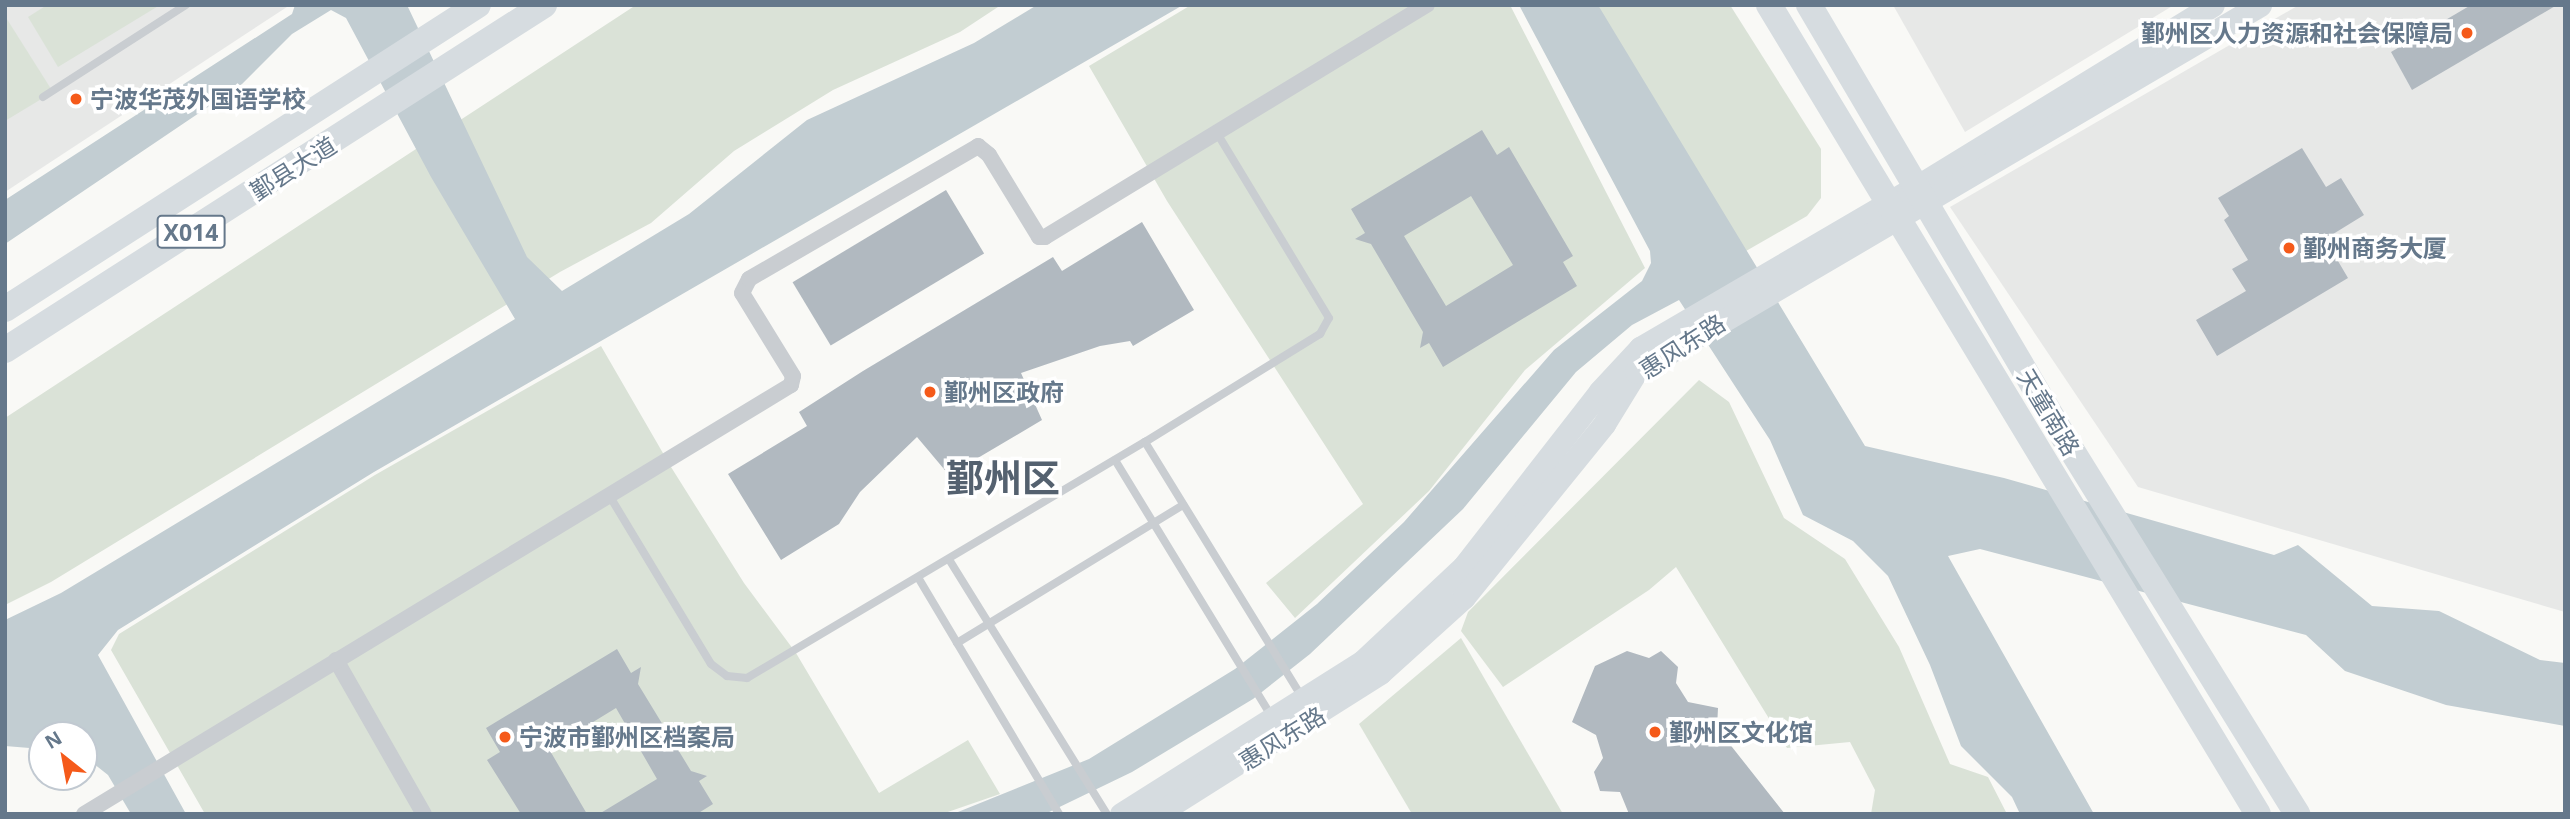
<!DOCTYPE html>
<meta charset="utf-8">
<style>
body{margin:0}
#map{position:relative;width:2570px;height:819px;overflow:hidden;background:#f9f9f6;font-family:"Open Sans","Noto Sans SC",sans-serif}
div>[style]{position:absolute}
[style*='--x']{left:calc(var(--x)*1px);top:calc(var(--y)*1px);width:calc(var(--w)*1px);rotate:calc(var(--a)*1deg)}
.built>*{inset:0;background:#e7e8e7}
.green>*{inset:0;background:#dae2d7}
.water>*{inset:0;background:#c2cdd2}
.building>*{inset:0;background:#b1b9c0;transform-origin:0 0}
.lane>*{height:8px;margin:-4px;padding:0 4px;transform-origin:4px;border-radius:4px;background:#c9cdd1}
.street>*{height:16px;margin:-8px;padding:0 8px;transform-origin:8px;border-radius:8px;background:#c9cdd1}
.secondary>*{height:23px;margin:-11.5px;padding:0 11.5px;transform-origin:11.5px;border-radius:11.5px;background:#d6dce0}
.primary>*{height:26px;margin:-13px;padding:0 13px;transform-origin:13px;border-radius:13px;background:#d6dce0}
.dots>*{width:19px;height:19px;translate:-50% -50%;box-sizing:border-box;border:4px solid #fff;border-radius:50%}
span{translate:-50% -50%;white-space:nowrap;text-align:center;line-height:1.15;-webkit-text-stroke:7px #fff;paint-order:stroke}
.shield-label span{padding:2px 5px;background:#fff;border:2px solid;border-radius:5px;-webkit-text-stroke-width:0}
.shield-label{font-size:23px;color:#65788b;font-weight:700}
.poi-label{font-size:24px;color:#65788b;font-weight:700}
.right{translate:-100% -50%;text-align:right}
.left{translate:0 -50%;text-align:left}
.street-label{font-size:24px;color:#65788b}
.town-label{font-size:38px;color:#54616f;font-weight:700}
.frame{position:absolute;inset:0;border:7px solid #65788b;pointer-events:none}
.north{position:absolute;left:28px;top:721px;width:70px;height:70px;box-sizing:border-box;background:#fff;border:2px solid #c1c9d1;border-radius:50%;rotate:329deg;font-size:19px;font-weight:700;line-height:28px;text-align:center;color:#65788b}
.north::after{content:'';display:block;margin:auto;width:24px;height:32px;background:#f55a1a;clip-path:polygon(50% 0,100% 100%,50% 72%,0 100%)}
</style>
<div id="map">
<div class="built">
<i style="clip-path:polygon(5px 5px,290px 5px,5px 192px)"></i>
<i style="clip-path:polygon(1893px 5px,2174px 5px,1965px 132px)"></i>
<i style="clip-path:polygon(2299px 5px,2565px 5px,2565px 612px,2138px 487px,1950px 207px)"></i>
</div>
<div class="green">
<i style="clip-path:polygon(47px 5px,160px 5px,58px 67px,28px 17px)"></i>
<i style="clip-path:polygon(636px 5px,1001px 5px,960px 32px,833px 90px,734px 151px,651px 223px,560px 272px,51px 582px,5px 605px,5px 418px)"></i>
<i style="clip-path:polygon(1191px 5px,1510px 5px,1645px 268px,1525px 370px,1429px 491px,1295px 618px,1266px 583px,1363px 504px,1167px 201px,1089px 66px)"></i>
<i style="clip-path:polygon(1588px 5px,1730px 5px,1821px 149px,1821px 198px,1807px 216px,1746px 251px)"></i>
<i style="clip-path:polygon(5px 16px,53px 92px,5px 121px)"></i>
<i style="clip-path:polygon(601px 346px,671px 467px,744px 583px,796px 653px,879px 793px,968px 740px,1000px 794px,942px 814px,205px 814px,111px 650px,119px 634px,375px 475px)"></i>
<i style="clip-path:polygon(1699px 380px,1729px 402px,1784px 518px,1845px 559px,1899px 647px,1950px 764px,1988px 777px,2007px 814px,1871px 814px,1875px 790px,1850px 742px,1787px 748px,1676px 567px,1649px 590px,1503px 687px,1461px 631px,1468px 612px)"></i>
<i style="clip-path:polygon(1461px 638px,1563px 814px,1412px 814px,1359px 724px)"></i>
</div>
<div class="water">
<i style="clip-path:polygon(295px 5px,407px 5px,527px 257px,562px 291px,689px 214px,807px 120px,974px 43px,1037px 5px,1183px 5px,374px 472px,118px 630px,98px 655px,186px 814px,131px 814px,108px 775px,84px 756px,84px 735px,42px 735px,42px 749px,5px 746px,5px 620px,61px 593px,515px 319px,431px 177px,346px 18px,331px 10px,292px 34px,242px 84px,5px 244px,5px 200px,292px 14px)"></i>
<i style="clip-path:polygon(1519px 5px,1598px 5px,1865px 446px,2004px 478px,2274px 555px,2298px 545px,2372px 606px,2439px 611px,2540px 660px,2565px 663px,2565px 726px,2446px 705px,2345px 671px,2306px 635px,1980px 549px,1948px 556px,2094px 814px,2020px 814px,2012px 797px,1961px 746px,1930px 665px,1888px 576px,1853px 541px,1803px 515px,1770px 440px,1679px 300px,1632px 325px,1576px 372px,1463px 509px,1310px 654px,1253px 699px,1132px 772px,1045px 814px,953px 814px,1089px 759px,1235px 669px,1317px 604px,1404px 522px,1554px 350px,1642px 281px,1651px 263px,1650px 251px)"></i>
</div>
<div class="building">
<i style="clip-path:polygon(2471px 5px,2557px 5px,2412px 90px,2391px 52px)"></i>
<i style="clip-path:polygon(evenodd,1482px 130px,1497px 155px,1509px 147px,1573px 256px,1563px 262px,1577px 286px,1443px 367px,1429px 343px,1420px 348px,1423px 332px,1371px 244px,1355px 239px,1365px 233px,1351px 209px,1482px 130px,1471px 196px,1513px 265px,1446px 306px,1404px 236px,1471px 196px)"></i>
<i style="clip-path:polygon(2302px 148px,2326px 187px,2341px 178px,2364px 215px,2325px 239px,2348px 278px,2217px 356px,2196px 320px,2246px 291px,2232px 269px,2248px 260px,2224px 220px,2229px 216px,2218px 198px)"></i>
<i style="left:946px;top:190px;width:74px;height:179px;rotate:59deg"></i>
<i style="clip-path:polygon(1142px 222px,1194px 310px,1133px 346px,1130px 341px,1100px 346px,1021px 373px,1042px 420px,949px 475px,917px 437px,860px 492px,839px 524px,781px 560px,728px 474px,807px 426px,799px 412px,863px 371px,1053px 257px,1062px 271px)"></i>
<i style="clip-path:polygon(617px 649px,631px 673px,641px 667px,638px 684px,691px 771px,707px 776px,699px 781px,713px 804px,697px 814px,599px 814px,657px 779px,616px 708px,549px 749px,587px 814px,521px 814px,487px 760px,500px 752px,486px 728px)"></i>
<i style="clip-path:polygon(1627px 651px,1649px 658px,1661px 651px,1678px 667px,1676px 683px,1688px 702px,1718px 708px,1717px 728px,1785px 814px,1629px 814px,1620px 792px,1600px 791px,1594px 772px,1603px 758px,1596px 735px,1572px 722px,1595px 666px)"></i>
</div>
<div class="lane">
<i style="--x:43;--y:97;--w:170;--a:-32.8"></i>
<i style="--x:1145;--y:442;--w:206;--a:-31.7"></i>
<i style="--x:1320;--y:334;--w:18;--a:-61"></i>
<i style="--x:1329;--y:318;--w:216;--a:-121.2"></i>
<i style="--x:1115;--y:460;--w:301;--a:58.6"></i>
<i style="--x:609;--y:495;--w:197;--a:58.9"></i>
<i style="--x:711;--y:664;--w:20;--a:37"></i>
<i style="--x:727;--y:676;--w:20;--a:6"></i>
<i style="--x:747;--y:678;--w:463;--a:-30.7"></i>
<i style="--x:1145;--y:442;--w:298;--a:58.4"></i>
<i style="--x:950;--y:561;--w:298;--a:58.2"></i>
<i style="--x:919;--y:579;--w:274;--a:59.2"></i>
<i style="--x:957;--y:643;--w:265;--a:-31.4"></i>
</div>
<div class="street">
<i style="--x:336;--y:660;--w:177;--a:60.3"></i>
<i style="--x:84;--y:814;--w:827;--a:-31.25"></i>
<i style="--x:791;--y:385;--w:9;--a:-77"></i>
<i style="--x:793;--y:376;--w:97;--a:-121.6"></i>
<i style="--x:742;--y:293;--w:16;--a:-63"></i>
<i style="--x:749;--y:279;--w:265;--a:-30.1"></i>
<i style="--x:978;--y:146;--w:14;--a:39"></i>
<i style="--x:989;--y:155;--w:96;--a:58.6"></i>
<i style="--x:1039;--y:237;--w:6;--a:0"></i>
<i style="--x:1045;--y:237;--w:447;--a:-31.3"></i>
</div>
<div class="secondary">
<i style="--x:1121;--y:814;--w:286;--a:-32.3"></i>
<i style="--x:1363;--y:661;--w:139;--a:-43.2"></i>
<i style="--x:1464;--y:566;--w:222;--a:-52.1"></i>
<i style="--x:1600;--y:391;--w:59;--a:-47.1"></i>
<i style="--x:1640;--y:348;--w:320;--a:-30.3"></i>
<i style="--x:1916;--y:187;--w:348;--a:-31.5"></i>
<i style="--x:1157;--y:814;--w:264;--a:-32.3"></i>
<i style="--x:1380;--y:673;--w:113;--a:-42.1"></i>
<i style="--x:1464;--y:597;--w:223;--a:-51"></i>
<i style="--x:1604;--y:424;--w:61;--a:-58.4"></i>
<i style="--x:1636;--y:372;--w:724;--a:-30.46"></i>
</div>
<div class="primary">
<i style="--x:1769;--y:5;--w:945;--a:58.85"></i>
<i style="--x:1809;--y:5;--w:506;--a:59.48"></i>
<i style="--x:2066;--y:441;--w:439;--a:58.2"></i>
<i style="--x:5;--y:309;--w:562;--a:-32.73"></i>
<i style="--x:5;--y:350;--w:640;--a:-32.62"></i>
</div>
<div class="dots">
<i style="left:2467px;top:33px;background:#f55a1a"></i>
<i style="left:76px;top:99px;background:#f55a1a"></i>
<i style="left:2289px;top:248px;background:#f55a1a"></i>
<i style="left:930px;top:392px;background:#f55a1a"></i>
<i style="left:1655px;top:732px;background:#f55a1a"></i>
<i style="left:505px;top:737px;background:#f55a1a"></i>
</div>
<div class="shield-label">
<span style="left:191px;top:232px">X014</span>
</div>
<div class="poi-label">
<span class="right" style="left:2453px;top:33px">鄞州区人力资源和社会保障局</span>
<span class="left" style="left:90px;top:99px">宁波华茂外国语学校</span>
<span class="left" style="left:2303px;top:248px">鄞州商务大厦</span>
<span class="left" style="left:944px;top:392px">鄞州区政府</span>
<span class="left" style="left:1669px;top:732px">鄞州区文化馆</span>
<span class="left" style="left:519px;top:737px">宁波市鄞州区档案局</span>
</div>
<div class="street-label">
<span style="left:293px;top:168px;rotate:-32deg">鄞县大道</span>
<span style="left:1682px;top:346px;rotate:-33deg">惠风东路</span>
<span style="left:2049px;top:412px;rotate:59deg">天童南路</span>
<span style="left:1282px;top:738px;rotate:-32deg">惠风东路</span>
</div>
<div class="town-label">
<span style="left:1003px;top:478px">鄞州区</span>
</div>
<div class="frame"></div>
<div class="north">N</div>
</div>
